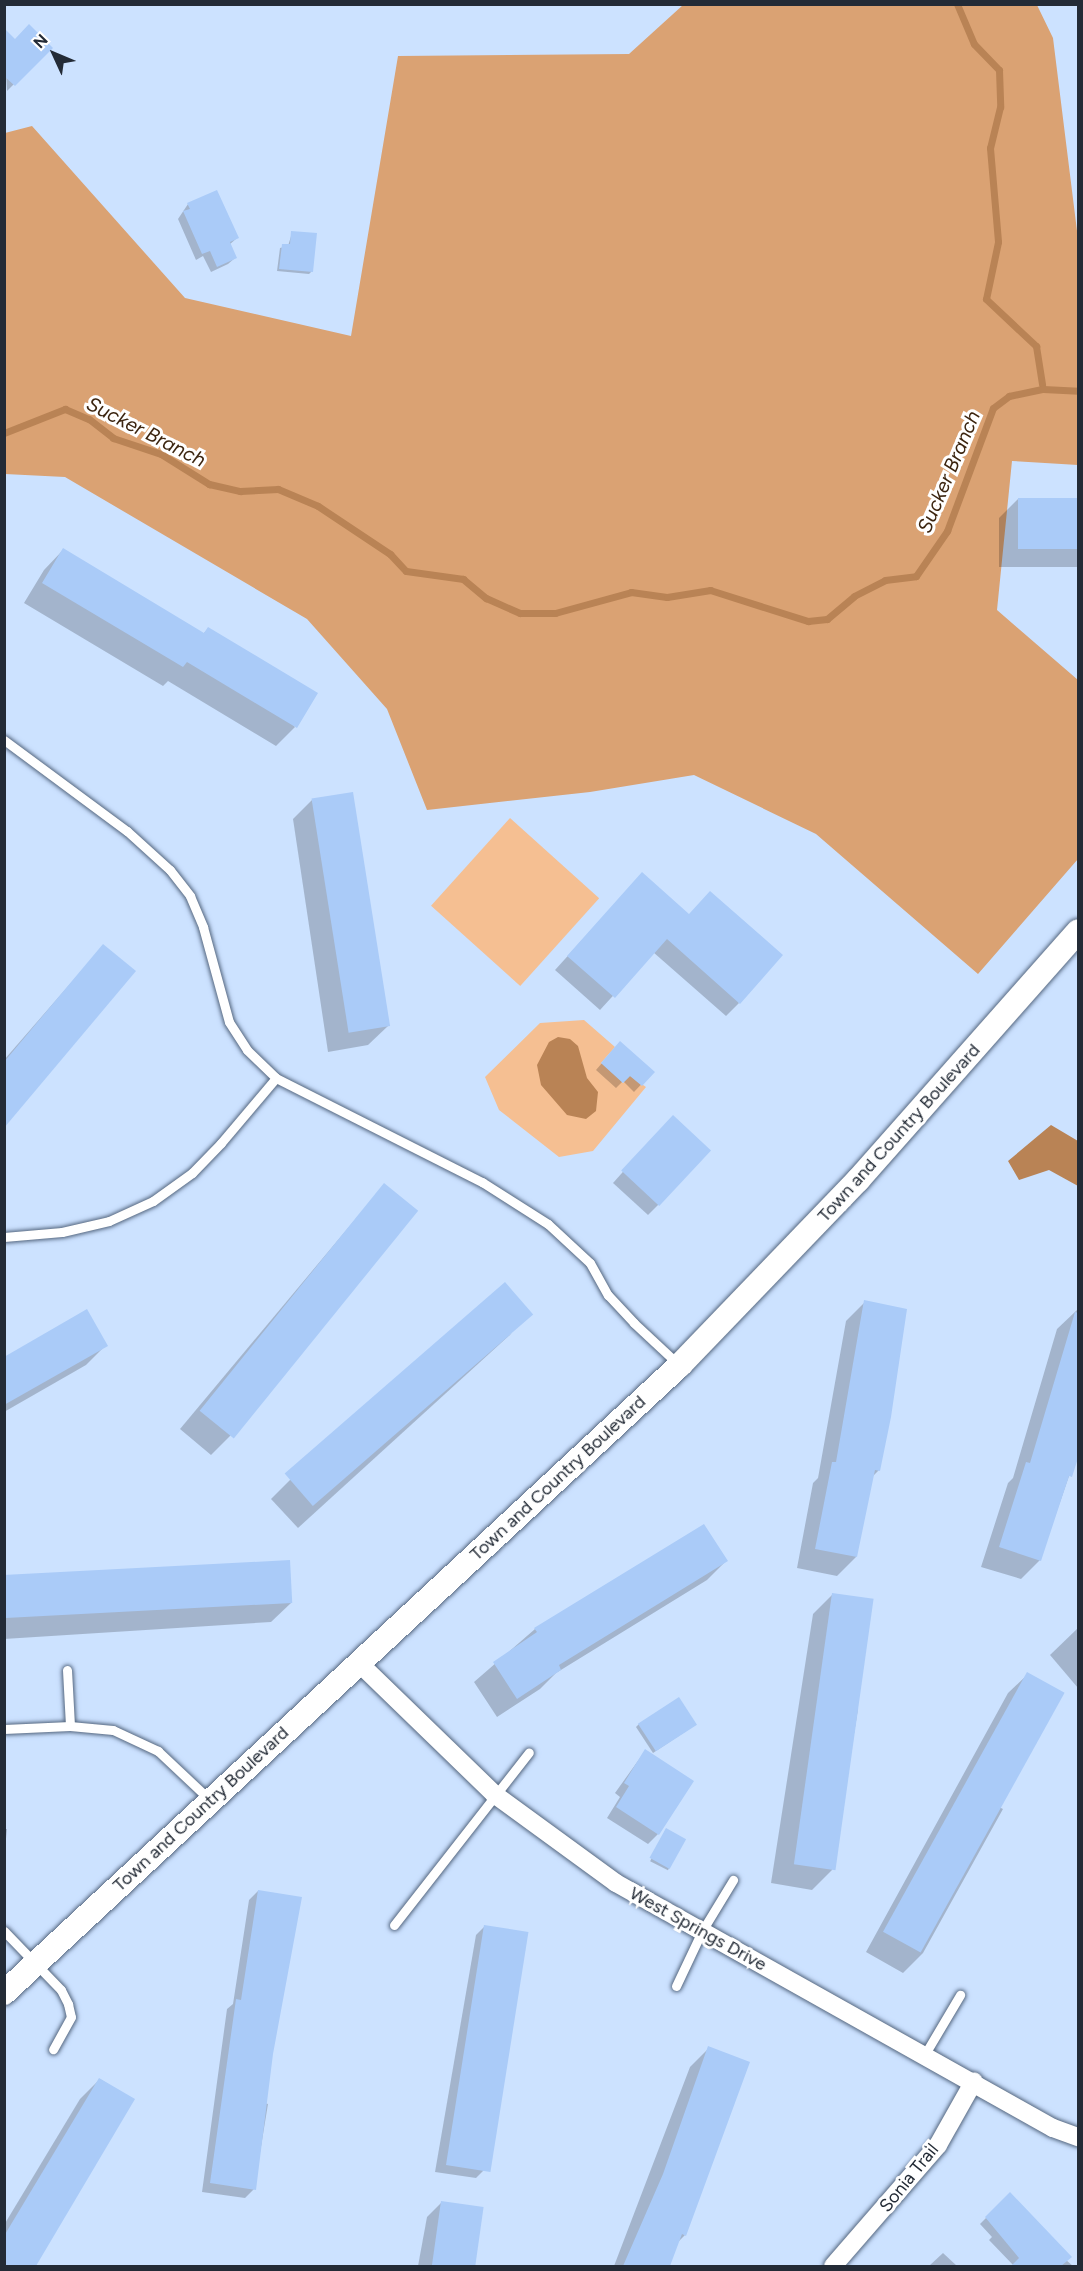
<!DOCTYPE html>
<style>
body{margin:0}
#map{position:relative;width:1083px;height:2271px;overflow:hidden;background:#cce2ff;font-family:Figtree,sans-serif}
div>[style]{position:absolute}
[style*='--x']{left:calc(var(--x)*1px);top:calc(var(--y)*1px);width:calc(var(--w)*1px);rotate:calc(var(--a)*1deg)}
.green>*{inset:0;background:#f5bf92;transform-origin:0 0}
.forest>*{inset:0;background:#daa273}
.water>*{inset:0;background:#b98355}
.shadow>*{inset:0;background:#0003;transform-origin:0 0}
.stream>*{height:7px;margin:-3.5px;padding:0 3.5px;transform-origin:3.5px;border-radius:3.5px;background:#b98355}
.building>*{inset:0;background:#aacbf8;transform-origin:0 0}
.roads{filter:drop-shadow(0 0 2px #556780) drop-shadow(0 0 2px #556780)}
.service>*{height:9px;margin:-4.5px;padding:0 4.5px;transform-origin:4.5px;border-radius:4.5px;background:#fff}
.minor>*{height:18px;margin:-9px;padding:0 9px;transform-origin:9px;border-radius:9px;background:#fff}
.tertiary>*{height:24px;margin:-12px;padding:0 12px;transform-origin:12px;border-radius:12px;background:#fff}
span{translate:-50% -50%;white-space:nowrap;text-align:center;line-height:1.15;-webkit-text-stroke:6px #fff;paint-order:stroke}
.street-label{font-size:18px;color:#232b36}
.water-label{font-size:20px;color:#3c2510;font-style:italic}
.frame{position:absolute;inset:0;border:6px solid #232b36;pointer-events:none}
.north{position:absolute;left:24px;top:24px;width:60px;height:60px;-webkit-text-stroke:4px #fff;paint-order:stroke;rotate:314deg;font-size:16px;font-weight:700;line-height:24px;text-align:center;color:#232b36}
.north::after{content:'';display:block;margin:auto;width:21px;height:27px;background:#232b36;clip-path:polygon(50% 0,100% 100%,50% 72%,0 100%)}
</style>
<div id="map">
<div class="green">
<i style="left:510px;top:818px;width:120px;height:118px;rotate:42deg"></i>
<i style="clip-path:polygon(584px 1020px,615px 1047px,601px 1063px,623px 1083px,630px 1076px,646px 1087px,593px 1151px,559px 1157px,499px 1110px,485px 1077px,540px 1023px)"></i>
</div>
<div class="forest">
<i style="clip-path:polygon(683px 5px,1037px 5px,1053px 38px,1078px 239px,1078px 465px,1012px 461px,997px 610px,1078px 680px,1078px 859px,978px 974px,816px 834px,694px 775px,590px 792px,427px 810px,387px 709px,307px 619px,65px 477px,5px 474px,5px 133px,32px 126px,185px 298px,351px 336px,398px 56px,629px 54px)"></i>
</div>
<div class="water">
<i style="clip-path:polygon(558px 1037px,570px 1039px,578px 1046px,587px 1078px,598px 1092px,596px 1111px,586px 1119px,567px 1115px,541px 1085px,537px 1065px,549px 1042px)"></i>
<i style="clip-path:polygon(1051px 1125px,1078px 1141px,1078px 1186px,1049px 1170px,1019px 1180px,1008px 1161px)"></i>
</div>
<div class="shadow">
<i style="clip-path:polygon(4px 31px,15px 41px,50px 48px,7px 91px)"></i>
<i style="clip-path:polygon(188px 204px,237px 238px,229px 245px,235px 258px,228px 264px,211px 272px,203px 256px,196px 260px,178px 219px)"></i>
<i style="clip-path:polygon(292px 233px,312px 271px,309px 274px,277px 271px,280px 248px,288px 246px)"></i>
<i style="clip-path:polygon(1018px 499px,1078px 499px,1078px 567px,999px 567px,999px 518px)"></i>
<i style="clip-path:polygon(63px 550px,203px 634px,208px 629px,295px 727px,276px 746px,168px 681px,163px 686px,24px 603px,44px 570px)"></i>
<i style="clip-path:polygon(312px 800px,388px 1026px,368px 1045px,328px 1052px,293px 819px)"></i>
<i style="clip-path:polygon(642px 874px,688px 915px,739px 1003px,726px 1016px,653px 952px,600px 1010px,555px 970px)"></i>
<i style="clip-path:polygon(103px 946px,4px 1126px,4px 1060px)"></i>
<i style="clip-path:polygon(614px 1049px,653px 1072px,634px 1092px,623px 1081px,616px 1088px,596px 1070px)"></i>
<i style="clip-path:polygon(663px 1127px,658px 1205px,648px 1215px,613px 1183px)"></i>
<i style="clip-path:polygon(384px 1185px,230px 1436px,211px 1455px,180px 1429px)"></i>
<i style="clip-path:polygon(865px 1302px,879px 1470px,872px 1477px,856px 1557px,837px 1576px,797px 1568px,813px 1483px,818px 1478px,846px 1321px)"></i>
<i style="clip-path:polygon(1077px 1310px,1078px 1450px,1040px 1560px,1021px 1579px,981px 1567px,1008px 1483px,1013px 1478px,1057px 1329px)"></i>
<i style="clip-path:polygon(512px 1333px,298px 1528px,271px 1499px,290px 1480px)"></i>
<i style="clip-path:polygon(106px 1345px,86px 1365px,4px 1412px,4px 1359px)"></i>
<i style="clip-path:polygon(726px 1561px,707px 1580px,556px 1673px,540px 1689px,497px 1717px,474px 1682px,535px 1629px)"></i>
<i style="clip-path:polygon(4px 1580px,291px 1603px,271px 1622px,4px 1639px)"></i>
<i style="clip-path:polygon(833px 1594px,858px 1709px,832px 1870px,812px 1890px,771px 1883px,813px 1614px)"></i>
<i style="clip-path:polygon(1078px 1628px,1078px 1688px,1050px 1655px)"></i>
<i style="clip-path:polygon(1028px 1674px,999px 1807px,1003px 1809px,923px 1953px,903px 1973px,866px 1952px,1008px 1693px)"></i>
<i style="clip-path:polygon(639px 1724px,692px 1727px,653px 1753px,636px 1727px)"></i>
<i style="clip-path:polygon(645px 1751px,658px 1834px,648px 1844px,607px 1818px,620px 1797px,615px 1793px)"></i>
<i style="clip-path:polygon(4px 1829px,7px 1829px,4px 1858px)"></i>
<i style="left:666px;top:1830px;width:20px;height:35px;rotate:27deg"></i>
<i style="clip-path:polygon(258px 1891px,264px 2103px,268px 2104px,254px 2189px,245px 2198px,202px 2192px,227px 2009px,233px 2004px,249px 1900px)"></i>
<i style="clip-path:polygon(484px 1927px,484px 2170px,476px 2178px,435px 2172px,476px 1935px)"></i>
<i style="clip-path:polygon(709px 2048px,685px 2235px,678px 2242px,668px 2266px,614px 2266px,690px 2067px)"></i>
<i style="clip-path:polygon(100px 2079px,133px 2100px,34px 2266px,4px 2266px,4px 2225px,80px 2099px)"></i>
<i style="clip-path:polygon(1010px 2194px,1066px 2260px,1073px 2266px,1014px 2266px,989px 2240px,992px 2237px,980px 2224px)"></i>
<i style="clip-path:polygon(442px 2202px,482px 2209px,472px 2266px,418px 2266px,427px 2217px)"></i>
<i style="clip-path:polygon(943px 2253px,957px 2266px,929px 2266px)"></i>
</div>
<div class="stream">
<i style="--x:957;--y:4;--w:43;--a:67"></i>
<i style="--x:974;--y:44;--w:36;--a:46"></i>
<i style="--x:999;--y:70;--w:37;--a:88"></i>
<i style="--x:1000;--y:107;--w:42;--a:103.7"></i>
<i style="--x:990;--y:148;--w:94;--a:85.1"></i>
<i style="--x:998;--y:242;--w:58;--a:101.9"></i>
<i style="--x:986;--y:299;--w:69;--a:43.2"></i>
<i style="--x:1036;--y:346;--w:39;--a:81"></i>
<i style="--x:4;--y:433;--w:66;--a:-21.5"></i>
<i style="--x:65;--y:409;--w:26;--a:23"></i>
<i style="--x:89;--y:419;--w:31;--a:38"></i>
<i style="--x:113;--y:438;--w:51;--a:18.4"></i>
<i style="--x:161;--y:454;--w:57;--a:32"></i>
<i style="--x:209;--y:484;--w:32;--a:13"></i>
<i style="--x:240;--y:491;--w:38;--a:-3"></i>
<i style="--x:278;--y:489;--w:43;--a:23"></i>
<i style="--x:318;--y:506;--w:87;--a:33.7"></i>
<i style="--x:390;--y:554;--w:23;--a:47"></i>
<i style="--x:406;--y:571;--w:58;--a:8"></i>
<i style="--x:463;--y:579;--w:30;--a:40"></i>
<i style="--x:486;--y:598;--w:37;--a:24"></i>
<i style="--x:520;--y:613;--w:35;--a:0"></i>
<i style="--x:555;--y:613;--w:79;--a:-15.4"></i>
<i style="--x:631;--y:592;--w:36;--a:8"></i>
<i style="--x:667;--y:597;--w:44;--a:-9.2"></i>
<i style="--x:710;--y:590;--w:103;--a:17.6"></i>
<i style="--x:808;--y:621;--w:19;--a:-6"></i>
<i style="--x:827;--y:619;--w:35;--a:-40"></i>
<i style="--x:854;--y:596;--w:35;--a:-27"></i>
<i style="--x:885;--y:580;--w:31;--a:-7"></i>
<i style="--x:916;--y:576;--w:55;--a:-55.4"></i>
<i style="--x:947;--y:531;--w:131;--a:-69.5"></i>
<i style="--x:993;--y:408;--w:20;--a:-37"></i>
<i style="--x:1009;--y:396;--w:35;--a:-12"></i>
<i style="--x:1043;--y:389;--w:35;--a:3"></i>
</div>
<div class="building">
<i style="clip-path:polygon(29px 24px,53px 48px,15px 86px,4px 76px,4px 28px,15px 39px)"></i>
<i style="clip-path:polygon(217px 190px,239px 238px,230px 242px,237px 258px,217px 267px,210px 251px,202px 254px,183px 211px,190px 209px,187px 203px)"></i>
<i style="clip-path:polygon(291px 231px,317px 233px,313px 272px,279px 269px,282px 244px,290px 244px)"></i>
<i style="left:1018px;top:498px;width:60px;height:51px"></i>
<i style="clip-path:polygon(63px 548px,204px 633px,208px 627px,318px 693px,297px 728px,187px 662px,183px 667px,42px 583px)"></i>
<i style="left:353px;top:792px;width:237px;height:42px;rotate:81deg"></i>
<i style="clip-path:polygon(642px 872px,689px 914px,710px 891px,783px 955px,740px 1004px,667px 939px,615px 998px,567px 956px)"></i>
<i style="clip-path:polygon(103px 944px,136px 971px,4px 1128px,4px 1062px)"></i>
<i style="clip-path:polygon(620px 1041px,655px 1072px,642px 1086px,630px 1076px,623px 1083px,601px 1063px)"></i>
<i style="left:673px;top:1115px;width:52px;height:76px;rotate:43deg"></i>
<i style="left:384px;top:1183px;width:44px;height:293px;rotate:39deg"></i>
<i style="left:505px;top:1282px;width:43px;height:292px;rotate:49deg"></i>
<i style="clip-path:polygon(864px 1300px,907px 1309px,891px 1417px,880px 1471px,875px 1470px,857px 1557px,815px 1549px,832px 1462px,836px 1462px)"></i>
<i style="clip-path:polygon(87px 1309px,108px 1346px,4px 1405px,4px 1357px)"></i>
<i style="clip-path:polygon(1075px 1312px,1078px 1313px,1078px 1458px,1072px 1477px,1069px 1476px,1041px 1561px,999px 1547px,1026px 1462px,1030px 1463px)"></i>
<i style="clip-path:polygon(704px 1524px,728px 1561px,559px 1665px,561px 1670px,517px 1699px,493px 1662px,537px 1632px,534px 1628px)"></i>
<i style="left:290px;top:1560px;width:43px;height:287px;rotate:87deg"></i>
<i style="left:832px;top:1593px;width:42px;height:274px;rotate:8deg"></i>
<i style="left:1027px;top:1672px;width:43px;height:297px;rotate:29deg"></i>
<i style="left:679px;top:1697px;width:33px;height:49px;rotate:57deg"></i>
<i style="clip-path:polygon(645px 1749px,694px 1781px,659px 1835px,616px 1807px,629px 1786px,624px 1783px)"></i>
<i style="left:666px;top:1828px;width:23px;height:34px;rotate:29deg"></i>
<i style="clip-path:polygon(258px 1890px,302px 1897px,273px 2054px,256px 2190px,210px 2183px,236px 1999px,241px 2000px)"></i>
<i style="left:484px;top:1925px;width:45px;height:243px;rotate:9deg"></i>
<i style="clip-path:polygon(708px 2046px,750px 2062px,686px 2236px,682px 2234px,670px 2266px,623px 2266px,663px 2174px)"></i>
<i style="clip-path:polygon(99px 2078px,135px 2099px,36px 2266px,4px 2266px,4px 2236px)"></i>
<i style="clip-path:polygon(1010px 2192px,1072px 2257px,1061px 2266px,1011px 2266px,1019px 2258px,985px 2217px)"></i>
<i style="left:441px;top:2201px;width:43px;height:66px;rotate:8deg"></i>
</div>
<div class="roads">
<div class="service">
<i style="--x:4;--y:740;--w:153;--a:36.5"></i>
<i style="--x:127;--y:831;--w:58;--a:42.2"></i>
<i style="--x:170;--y:870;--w:33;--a:52"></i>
<i style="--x:190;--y:896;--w:34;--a:67"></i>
<i style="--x:203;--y:927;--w:98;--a:74.7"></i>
<i style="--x:229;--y:1022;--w:33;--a:57"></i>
<i style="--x:247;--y:1050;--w:40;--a:44"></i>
<i style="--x:276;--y:1078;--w:231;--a:26.8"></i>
<i style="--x:482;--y:1182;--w:78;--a:32.5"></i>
<i style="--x:548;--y:1224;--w:57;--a:42.9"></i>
<i style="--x:590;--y:1263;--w:37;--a:61"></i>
<i style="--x:608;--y:1295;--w:38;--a:47"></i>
<i style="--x:634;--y:1323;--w:60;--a:43"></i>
<i style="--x:4;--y:1237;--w:58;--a:-4.9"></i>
<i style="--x:62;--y:1232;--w:48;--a:-13.2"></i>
<i style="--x:109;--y:1221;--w:48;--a:-24.4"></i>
<i style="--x:153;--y:1201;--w:48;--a:-35.7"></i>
<i style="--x:192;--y:1173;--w:42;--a:-46"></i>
<i style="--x:221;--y:1143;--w:85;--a:-49.8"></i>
<i style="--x:67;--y:1670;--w:56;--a:86.9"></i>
<i style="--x:4;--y:1729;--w:66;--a:-2.6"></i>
<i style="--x:70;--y:1726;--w:43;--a:5.3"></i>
<i style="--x:113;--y:1730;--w:50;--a:25"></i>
<i style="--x:158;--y:1751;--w:71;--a:43.3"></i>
<i style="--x:394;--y:1925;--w:219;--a:-52"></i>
<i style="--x:4;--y:1931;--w:82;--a:46"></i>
<i style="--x:61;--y:1990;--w:16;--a:63"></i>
<i style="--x:68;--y:2004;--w:13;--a:77"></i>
<i style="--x:71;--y:2017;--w:37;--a:119"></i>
<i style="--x:676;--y:1986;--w:61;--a:-64.7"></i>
<i style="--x:702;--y:1931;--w:60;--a:-58.7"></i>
<i style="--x:925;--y:2054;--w:69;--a:-59.3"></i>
</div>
<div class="minor">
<i style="--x:358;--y:1662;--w:190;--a:44.1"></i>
<i style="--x:494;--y:1794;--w:151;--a:36.1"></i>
<i style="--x:616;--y:1883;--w:501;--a:29.28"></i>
<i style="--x:1053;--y:2128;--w:27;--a:20"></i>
<i style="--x:833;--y:2266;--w:160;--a:-49"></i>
<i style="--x:938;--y:2145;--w:73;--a:-60.6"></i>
</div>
<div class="tertiary">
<i style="--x:4;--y:1993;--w:923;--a:-42.89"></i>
<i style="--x:680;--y:1365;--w:257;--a:-46.1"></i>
<i style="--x:858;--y:1180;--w:332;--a:-48.5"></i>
</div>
</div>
<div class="street-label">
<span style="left:899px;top:1133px;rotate:-48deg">Town and Country Boulevard</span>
<span style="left:558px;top:1478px;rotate:-43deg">Town and Country Boulevard</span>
<span style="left:201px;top:1809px;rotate:-43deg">Town and Country Boulevard</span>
<span style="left:698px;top:1929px;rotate:29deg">West Springs Drive</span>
<span style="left:909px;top:2178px;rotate:-51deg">Sonia Trail</span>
</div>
<div class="water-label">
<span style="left:146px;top:432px;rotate:27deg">Sucker Branch</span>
<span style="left:949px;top:472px;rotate:-67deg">Sucker Branch</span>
</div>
<div class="frame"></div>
<div class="north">N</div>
</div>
